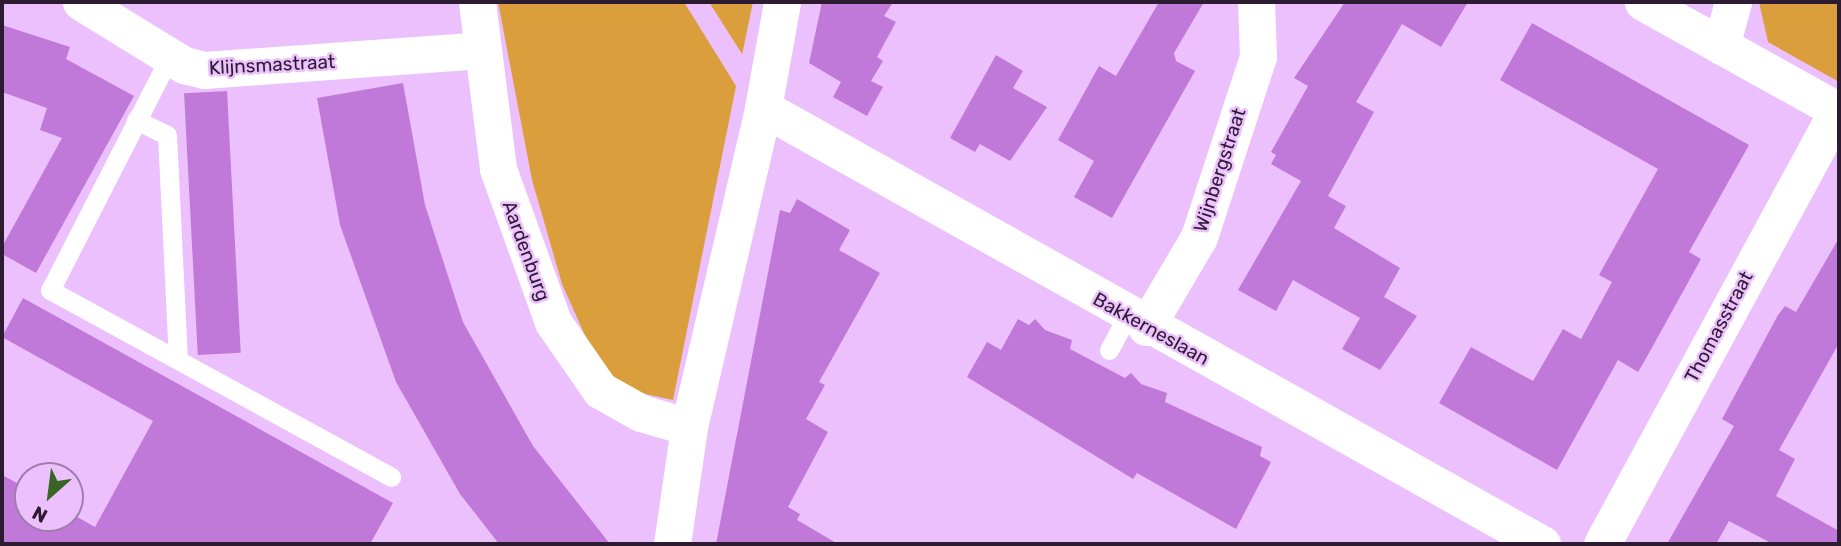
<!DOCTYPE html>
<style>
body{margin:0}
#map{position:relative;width:1841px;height:546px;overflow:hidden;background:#ecc0fc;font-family:Rubik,sans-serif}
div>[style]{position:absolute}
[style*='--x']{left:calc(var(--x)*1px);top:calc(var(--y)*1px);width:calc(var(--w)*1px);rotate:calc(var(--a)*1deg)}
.green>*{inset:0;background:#da9f3c}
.building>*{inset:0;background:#c079d9;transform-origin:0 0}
.lane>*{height:19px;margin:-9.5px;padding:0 9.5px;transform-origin:9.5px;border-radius:9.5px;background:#fff}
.street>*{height:37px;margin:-18.5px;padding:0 18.5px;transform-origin:18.5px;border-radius:18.5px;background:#fff}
span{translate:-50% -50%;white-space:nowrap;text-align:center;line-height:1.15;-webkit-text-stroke:5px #ecc0fc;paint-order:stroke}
.street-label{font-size:19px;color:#2c1b31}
.frame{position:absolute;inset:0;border:4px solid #2c1b31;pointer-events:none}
.north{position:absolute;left:14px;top:462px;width:70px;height:70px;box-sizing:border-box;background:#ecc0fc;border:2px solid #9f7eab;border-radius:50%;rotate:208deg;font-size:19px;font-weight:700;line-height:28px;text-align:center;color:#2c1b31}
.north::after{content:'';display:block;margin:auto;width:24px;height:32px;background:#386524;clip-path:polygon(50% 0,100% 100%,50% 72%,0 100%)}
</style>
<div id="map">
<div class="green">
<i style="clip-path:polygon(498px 2px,684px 2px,736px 86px,673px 400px,641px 393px,613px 377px,592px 351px,562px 284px,532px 180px)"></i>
<i style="clip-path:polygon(709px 2px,753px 2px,742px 55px,742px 54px)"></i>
<i style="clip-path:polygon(1759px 2px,1839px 2px,1839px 82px,1768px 42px)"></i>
</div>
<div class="building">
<i style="clip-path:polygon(822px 2px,893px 2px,884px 16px,896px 22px,877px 57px,883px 61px,871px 81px,883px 87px,867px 116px,833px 97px,841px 82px,809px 63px)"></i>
<i style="clip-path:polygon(1159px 2px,1204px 2px,1174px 53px,1176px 61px,1195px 71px,1112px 218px,1074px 197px,1094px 161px,1058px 140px,1099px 66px,1116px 76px)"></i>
<i style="clip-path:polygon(1345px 2px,1468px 2px,1441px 47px,1402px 24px,1356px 102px,1374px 112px,1328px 196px,1346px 206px,1334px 228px,1400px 268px,1384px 297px,1417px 316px,1380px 370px,1342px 349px,1360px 318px,1293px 280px,1276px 311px,1238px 290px,1301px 181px,1271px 164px,1276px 155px,1271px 152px,1308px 86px,1294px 78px)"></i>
<i style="clip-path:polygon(1532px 23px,1749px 145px,1689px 252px,1701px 259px,1644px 362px,1638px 372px,1618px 360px,1557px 470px,1439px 403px,1471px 347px,1533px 381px,1563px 329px,1581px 339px,1612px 282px,1599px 275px,1658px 169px,1500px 80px)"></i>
<i style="clip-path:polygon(2px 25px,70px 47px,66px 59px,134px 96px,36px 273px,2px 254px,2px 247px,62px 138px,40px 130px,47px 108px,2px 92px)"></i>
<i style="clip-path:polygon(996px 55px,1023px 71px,1013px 88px,1047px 107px,1010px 161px,980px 144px,975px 152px,950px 138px)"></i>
<i style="clip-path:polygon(403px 83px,425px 205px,463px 322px,533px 446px,610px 544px,499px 544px,460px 494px,396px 382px,340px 225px,317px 98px)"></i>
<i style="left:227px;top:91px;width:262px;height:43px;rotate:87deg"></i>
<i style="clip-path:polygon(797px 199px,850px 230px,839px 250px,880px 273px,819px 382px,825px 385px,806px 419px,828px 432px,788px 507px,800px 514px,797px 520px,838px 544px,716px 544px,780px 210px,790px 213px)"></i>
<i style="clip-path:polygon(1839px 238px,1839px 343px,1779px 450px,1795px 459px,1776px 496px,1839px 531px,1839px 544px,1773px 544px,1729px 521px,1716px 544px,1667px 544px,1734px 426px,1722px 419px,1778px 315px,1785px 306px,1796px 312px)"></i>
<i style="clip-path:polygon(23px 298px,393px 503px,370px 544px,2px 544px,2px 475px,28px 489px,28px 518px,70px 518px,70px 513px,95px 527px,153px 421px,2px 337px)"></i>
<i style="clip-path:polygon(1018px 319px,1029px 325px,1035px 319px,1045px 330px,1072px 340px,1070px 349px,1125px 378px,1131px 373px,1141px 384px,1167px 393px,1165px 402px,1262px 447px,1260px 456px,1271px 462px,1236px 529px,1137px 473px,1133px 479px,967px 377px,987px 342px,1001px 350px)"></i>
</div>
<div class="lane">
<i style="--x:170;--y:56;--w:263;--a:117.1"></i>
<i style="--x:50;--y:290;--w:389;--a:28.7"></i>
<i style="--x:136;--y:120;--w:34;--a:26"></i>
<i style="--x:167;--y:135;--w:225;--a:87.2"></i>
<i style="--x:1109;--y:350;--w:38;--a:-62"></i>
</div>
<div class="street">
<i style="--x:81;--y:2;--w:121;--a:31.5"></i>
<i style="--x:184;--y:65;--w:21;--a:14"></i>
<i style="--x:204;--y:70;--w:278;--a:-4.1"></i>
<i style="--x:477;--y:2;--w:168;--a:82.8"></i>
<i style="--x:498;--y:169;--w:163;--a:70.2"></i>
<i style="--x:553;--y:322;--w:83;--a:55.3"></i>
<i style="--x:600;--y:390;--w:47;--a:29.3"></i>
<i style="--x:641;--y:413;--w:50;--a:16.3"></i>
<i style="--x:1643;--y:2;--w:224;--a:29.1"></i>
<i style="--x:1721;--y:46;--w:46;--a:-74.7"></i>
<i style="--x:763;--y:108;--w:893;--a:29.24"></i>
<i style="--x:1146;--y:327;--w:104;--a:-59.5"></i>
<i style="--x:1199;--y:237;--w:190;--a:-71.9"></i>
<i style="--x:1258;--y:56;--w:54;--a:-92.1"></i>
<i style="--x:672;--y:544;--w:118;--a:-81.7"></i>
<i style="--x:689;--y:427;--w:327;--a:-76.9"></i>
<i style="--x:763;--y:108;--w:108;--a:-79.8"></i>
<i style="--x:1602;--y:544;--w:497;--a:-61.5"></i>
</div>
<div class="street-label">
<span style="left:272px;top:65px;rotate:-3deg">Klijnsmastraat</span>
<span style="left:1220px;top:170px;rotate:-72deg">Wijnbergstraat</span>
<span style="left:526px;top:251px;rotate:70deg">Aardenburg</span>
<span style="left:1719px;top:327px;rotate:-62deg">Thomasstraat</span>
<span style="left:1151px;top:329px;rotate:29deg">Bakkerneslaan</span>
</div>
<div class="frame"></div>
<div class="north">N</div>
</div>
